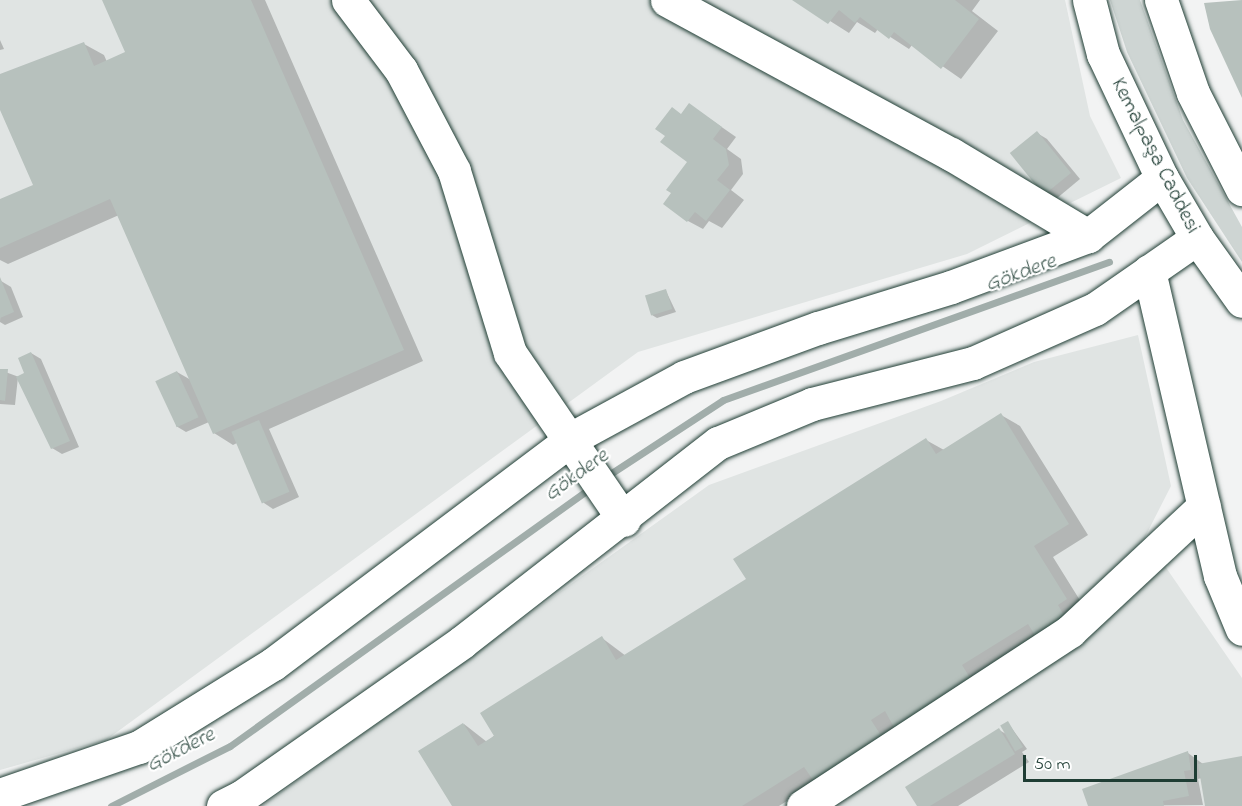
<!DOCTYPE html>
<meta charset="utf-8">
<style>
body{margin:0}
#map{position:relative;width:1242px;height:806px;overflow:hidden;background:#f2f3f3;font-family:"Indie Flower",sans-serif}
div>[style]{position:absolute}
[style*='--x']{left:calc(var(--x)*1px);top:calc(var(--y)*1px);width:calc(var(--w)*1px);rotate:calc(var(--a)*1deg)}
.built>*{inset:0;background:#e0e4e3}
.green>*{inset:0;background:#ced5d3}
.shadow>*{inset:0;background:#0003}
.stream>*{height:7px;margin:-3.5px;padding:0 3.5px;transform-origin:3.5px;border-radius:3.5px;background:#a1adaa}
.building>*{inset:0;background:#b7c1bd;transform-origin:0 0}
.roads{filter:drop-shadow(0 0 2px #1f3d34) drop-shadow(0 0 2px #1f3d34)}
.minor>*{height:33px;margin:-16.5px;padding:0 16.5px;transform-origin:16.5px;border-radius:16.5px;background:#fff}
.major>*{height:33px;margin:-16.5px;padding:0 16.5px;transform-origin:16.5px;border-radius:16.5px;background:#fff}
span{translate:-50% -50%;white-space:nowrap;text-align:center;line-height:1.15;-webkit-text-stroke:4.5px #fff;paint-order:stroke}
.street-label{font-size:21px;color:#1f3d34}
.water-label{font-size:22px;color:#465f57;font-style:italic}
.scale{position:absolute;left:1023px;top:755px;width:174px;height:27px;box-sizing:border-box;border:3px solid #1f3d34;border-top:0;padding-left:8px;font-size:18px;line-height:21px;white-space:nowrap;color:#1f3d34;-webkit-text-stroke:4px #fff;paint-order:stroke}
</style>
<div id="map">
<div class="built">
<i style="clip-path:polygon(0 0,1065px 0,1090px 116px,1121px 178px,967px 254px,638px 352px,106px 740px,0 770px)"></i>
<i style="clip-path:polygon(1138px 335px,1171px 486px,1145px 537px,1242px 678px,1242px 806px,262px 806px,709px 485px,941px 401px,1034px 362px)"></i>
</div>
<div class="green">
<i style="clip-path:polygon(1110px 0,1140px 0,1183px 120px,1242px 227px,1242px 262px,1187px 178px,1127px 52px)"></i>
</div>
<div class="shadow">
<i style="clip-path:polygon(104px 0,265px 0,423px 361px,269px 429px,299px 497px,273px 509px,264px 503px,237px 443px,233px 445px,214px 433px,209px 422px,186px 432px,176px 426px,177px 372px,191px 380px,119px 215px,8px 264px,0 260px,0 201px,35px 185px,0 106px,0 76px,84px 44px,104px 55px,107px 62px,127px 53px)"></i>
<i style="clip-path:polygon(797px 0,980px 0,972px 11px,998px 31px,961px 79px,912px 45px,909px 49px,878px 29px,875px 33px,857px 22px,849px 33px)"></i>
<i style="clip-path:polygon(0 40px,4px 49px,0 50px)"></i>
<i style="clip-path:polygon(690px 105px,736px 137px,727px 149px,741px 159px,743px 174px,731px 190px,744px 200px,722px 228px,709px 221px,703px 229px,688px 221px,689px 162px,682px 115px)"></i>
<i style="clip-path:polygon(1037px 133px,1047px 139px,1080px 179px,1056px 199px,1046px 194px)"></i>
<i style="clip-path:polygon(1px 281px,11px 287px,23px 317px,5px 325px,0 322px)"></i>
<i style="clip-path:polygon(666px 291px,676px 312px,657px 318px,652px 315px)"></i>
<i style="clip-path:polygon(31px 353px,41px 359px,79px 447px,62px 454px,52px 448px,18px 377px,15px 405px,0 404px,0 370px,19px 377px,26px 374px)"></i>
<i style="clip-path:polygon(1001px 415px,1020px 426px,1088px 535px,1053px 557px,1086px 610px,779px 806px,454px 806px,464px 724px,487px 742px,602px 638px,626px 656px,748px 579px,926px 440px,944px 450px)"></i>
<i style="clip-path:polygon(1008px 723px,1027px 749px,1022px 752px,1029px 762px,958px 806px,919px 806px,999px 730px,1008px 735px)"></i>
<i style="clip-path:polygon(1188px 753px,1203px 764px,1242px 758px,1242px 806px,1206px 806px,1202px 778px,1198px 779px,1203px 805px,1090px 806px)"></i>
</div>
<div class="stream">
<i style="--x:604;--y:478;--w:142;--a:-33.2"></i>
<i style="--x:723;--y:400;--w:410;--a:-19.7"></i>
<i style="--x:111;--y:806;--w:133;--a:-26.8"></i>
<i style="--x:230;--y:746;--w:443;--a:-35.6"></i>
</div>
<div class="building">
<i style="clip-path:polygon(102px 0,251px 0,404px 350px,213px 434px,110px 199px,0 248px,0 199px,33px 185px,0 110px,0 74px,84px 42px,94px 66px,125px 52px)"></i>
<i style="clip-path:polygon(792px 0,955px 0,979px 19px,941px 69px,894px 32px,889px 39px,860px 17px,855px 23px,839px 10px,828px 24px)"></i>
<i style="clip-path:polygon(1242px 0,1242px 98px,1210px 29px,1204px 3px)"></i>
<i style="clip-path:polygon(689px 103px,722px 127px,713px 139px,726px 149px,729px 165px,717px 180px,730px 190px,706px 221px,695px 212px,687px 222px,663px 204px,671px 193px,666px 190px,687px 162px,660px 142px,665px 136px,655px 129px,672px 107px,681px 114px)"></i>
<i style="left:1037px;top:131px;width:54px;height:35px;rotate:51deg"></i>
<i style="clip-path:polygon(0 277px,14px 312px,0 318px)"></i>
<i style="left:666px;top:289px;width:21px;height:22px;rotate:73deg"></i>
<i style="clip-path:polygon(31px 352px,70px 441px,51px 449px,16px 377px,24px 373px,18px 358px)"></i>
<i style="clip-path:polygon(0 369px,8px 369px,5px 401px,0 400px)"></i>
<i style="left:177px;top:371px;width:51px;height:24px;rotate:65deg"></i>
<i style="clip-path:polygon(1001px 413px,1069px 524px,1034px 546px,1067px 599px,1058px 605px,1067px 621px,1038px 640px,1028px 624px,962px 665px,972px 681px,895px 729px,885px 711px,871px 720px,882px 737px,813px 780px,804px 767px,742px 806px,452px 806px,418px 751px,463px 723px,478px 746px,494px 736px,480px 713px,602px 636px,616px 660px,746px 579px,733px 559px,926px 438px,936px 454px)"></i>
<i style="left:259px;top:420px;width:78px;height:30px;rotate:67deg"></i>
<i style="left:1008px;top:721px;width:30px;height:9px;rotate:60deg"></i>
<i style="clip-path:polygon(999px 728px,1015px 754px,930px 806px,917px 806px,905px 787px)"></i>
<i style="clip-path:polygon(1188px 751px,1191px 770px,1184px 771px,1189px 796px,1163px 801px,1164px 806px,1088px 806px,1082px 789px)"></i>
<i style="clip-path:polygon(1242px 756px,1242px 806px,1205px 806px,1198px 764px)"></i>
</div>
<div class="roads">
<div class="minor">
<i style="--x:348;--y:0;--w:88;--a:52.9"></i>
<i style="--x:401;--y:70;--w:114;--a:62.3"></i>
<i style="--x:454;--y:171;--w:190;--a:72.9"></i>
<i style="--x:510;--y:353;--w:202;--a:55.7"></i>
<i style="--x:667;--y:0;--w:323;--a:28.5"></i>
<i style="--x:951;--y:154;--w:160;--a:30.9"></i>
<i style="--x:1149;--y:271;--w:313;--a:76.9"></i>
<i style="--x:1220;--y:576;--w:57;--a:67.5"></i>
<i style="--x:0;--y:795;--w:147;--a:-19.1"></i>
<i style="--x:139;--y:747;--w:158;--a:-31.8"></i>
<i style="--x:273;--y:664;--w:377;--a:-37"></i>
<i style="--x:574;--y:437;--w:125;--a:-28.6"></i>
<i style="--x:684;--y:377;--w:143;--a:-20.1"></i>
<i style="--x:818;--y:328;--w:139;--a:-17.1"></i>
<i style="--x:951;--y:287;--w:146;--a:-20.4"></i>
<i style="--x:1088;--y:236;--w:94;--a:-38.1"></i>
<i style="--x:803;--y:806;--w:319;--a:-33.2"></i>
<i style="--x:1070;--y:631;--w:183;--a:-43"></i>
</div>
<div class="major">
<i style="--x:1089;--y:0;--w:56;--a:75.5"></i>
<i style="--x:1103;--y:54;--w:137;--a:64.6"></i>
<i style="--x:1162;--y:178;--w:69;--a:59.7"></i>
<i style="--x:1197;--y:238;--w:77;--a:54.5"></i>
<i style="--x:1161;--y:0;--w:98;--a:71"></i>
<i style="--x:1193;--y:93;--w:108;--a:63"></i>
<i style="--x:223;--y:806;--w:20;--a:-27"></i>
<i style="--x:241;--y:797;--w:270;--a:-35"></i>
<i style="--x:462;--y:642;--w:324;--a:-37.9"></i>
<i style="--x:718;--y:443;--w:102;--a:-22.5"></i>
<i style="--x:812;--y:404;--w:166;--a:-14.3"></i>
<i style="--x:973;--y:363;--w:133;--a:-23.9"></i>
<i style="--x:1095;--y:309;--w:124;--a:-34.8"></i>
</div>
</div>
<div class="street-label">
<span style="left:1155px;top:156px;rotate:63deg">Kemalpaşa Caddesi</span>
</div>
<div class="water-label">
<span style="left:1021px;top:274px;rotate:-20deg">Gökdere</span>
<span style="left:577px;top:476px;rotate:-36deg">Gökdere</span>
<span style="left:181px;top:751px;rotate:-27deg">Gökdere</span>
</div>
<div class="scale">50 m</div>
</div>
